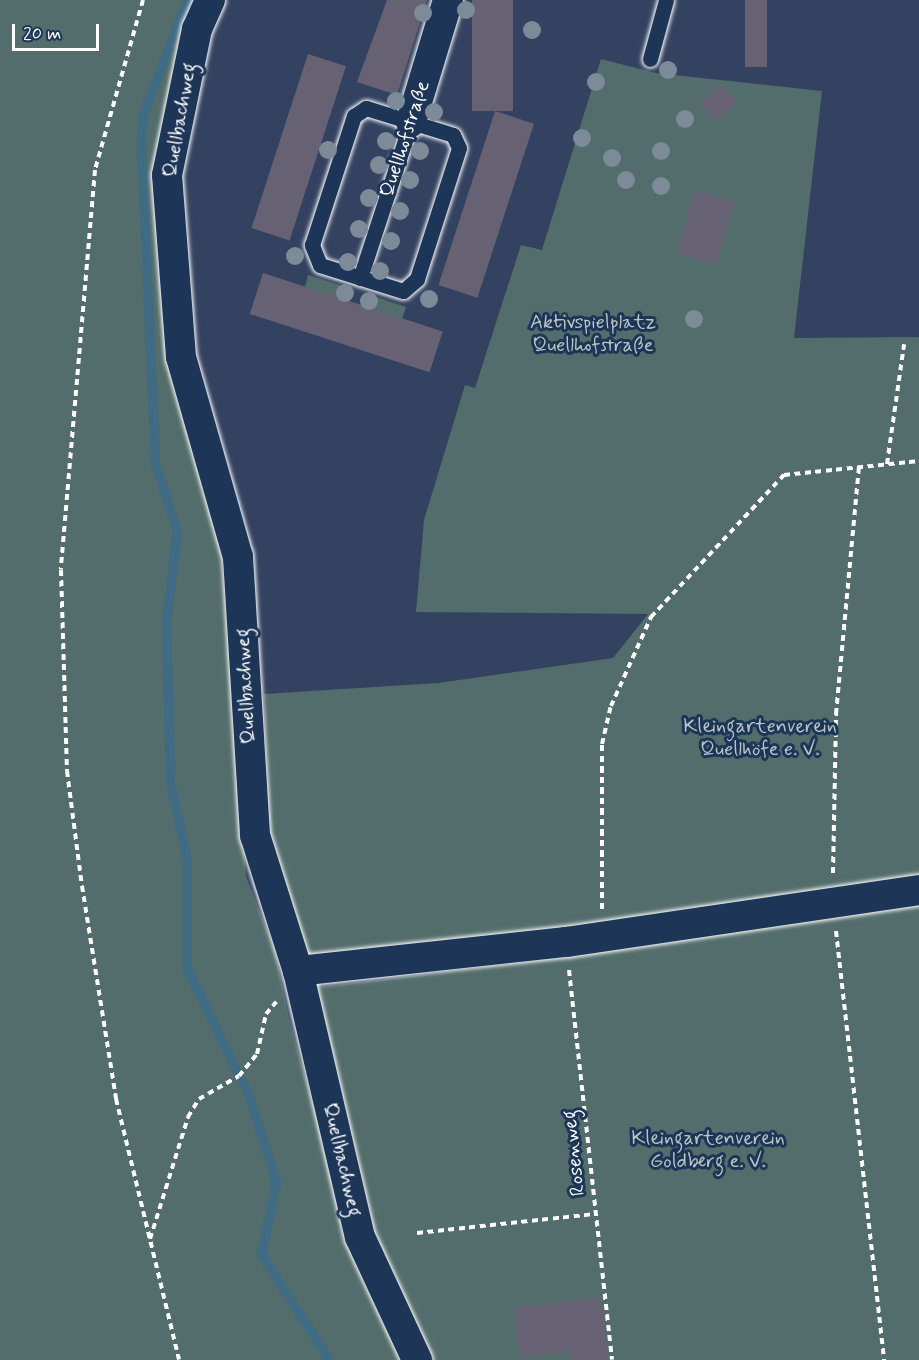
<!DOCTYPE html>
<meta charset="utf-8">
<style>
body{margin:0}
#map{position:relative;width:919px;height:1360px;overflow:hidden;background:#334260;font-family:Mynerve,sans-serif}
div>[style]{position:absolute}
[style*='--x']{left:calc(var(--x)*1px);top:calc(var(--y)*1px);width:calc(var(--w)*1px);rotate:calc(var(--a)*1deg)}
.green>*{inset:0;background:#526d6b}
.stream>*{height:9px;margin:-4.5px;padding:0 4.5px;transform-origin:4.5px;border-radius:4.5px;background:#3f6b85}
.building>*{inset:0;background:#666274;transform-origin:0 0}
.path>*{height:4px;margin-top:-2px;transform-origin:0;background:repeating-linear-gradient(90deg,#fff 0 6px,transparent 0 10.5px)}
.roads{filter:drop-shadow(0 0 2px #fff) drop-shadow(0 0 2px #fff)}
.service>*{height:15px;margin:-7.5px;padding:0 7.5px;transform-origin:7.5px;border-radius:7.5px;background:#1d3557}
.minor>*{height:30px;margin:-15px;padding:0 15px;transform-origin:15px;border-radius:15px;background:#1d3557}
.trees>*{width:18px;height:18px;margin:-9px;border-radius:50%;background:#7d8a97}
span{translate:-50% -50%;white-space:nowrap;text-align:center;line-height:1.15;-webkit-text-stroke:6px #1d3557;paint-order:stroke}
.street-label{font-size:20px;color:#fff}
.park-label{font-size:20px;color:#bac5c4}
.scale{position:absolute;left:12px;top:24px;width:87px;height:27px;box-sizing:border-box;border:3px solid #fff;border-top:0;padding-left:8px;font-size:18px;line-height:21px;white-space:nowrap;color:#fff;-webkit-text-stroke:4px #1d3557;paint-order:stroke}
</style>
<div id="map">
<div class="green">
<i style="clip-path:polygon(0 0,199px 0,155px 181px,221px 551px,246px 877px,275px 950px,289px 1019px,351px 1240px,406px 1360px,0 1360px)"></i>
<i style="clip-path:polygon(601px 59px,656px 73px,822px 91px,794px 338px,919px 337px,919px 877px,594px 924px,311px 957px,284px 899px,270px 852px,264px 694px,438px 683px,613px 658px,648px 614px,416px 612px,424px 520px,465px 385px,475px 388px,521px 245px,542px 250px)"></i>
<i style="clip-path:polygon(308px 275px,352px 289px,348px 303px,305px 287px)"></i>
<i style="clip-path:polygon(364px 293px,406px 307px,402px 319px,360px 307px)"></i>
<i style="clip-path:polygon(919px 905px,919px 1360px,430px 1360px,371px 1235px,311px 988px,567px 957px)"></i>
</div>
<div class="stream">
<i style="--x:187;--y:0;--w:122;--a:111.1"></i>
<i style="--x:143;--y:114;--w:29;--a:94"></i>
<i style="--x:141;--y:143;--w:320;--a:87.5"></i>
<i style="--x:155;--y:463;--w:71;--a:72.1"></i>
<i style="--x:177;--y:531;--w:90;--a:97"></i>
<i style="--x:166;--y:620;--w:161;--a:88.6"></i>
<i style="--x:170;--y:781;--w:82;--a:78"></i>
<i style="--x:187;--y:861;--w:107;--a:90"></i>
<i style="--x:187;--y:968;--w:142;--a:64.2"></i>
<i style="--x:249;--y:1096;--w:90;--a:72.6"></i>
<i style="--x:276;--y:1182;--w:74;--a:101.8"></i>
<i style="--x:261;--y:1254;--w:126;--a:57.3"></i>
</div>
<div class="building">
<i style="clip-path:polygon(387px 0,427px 0,397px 95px,357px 82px)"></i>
<i style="left:472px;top:0;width:41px;height:111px"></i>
<i style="left:745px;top:0;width:22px;height:67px"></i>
<i style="left:308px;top:54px;width:40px;height:183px;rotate:18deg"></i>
<i style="left:720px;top:84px;width:25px;height:28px;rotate:45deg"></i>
<i style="left:495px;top:111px;width:41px;height:183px;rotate:18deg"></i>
<i style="left:695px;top:190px;width:41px;height:66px;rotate:16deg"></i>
<i style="left:263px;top:273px;width:189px;height:43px;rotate:18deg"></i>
<i style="clip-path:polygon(601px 1297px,609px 1360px,570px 1360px,569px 1351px,520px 1357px,514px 1308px)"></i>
</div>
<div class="path">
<i style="--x:143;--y:0;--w:177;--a:105.8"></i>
<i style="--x:95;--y:170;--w:401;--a:94.9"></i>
<i style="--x:61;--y:570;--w:201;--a:88.3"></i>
<i style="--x:67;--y:771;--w:116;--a:82.6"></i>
<i style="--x:82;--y:886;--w:216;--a:80.9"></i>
<i style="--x:116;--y:1099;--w:268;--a:76.4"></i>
<i style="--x:887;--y:464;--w:121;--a:-81.9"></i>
<i style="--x:833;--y:873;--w:159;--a:-88.9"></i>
<i style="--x:836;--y:714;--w:248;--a:-84.7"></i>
<i style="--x:602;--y:909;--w:165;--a:-90"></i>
<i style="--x:602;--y:744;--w:39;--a:-77"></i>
<i style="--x:611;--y:706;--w:98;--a:-65.8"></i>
<i style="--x:651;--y:617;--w:195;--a:-46.9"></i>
<i style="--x:784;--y:475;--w:136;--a:-5.9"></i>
<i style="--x:836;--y:931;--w:432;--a:83.6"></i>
<i style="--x:569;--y:970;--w:392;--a:83.7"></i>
<i style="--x:417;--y:1233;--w:180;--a:-6.1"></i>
<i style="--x:150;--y:1239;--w:128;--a:-72.7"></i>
<i style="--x:188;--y:1117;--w:21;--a:-59"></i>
<i style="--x:199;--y:1099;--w:46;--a:-29.9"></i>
<i style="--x:239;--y:1076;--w:28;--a:-51"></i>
<i style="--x:257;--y:1054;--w:41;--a:-77.3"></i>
<i style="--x:266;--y:1014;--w:16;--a:-50"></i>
</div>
<div class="roads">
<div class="service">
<i style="--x:650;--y:59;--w:61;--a:-74.8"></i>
<i style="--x:366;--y:108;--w:91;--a:17.2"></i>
<i style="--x:453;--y:135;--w:14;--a:65"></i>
<i style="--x:459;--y:148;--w:138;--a:107.8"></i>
<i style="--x:417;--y:279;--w:18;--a:139"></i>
<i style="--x:403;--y:291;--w:87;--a:-162.6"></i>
<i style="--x:320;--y:265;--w:22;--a:-112"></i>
<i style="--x:312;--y:245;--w:136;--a:-72"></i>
<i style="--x:354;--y:116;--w:14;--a:-34"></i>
<i style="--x:360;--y:278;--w:164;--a:-71.9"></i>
</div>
<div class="minor">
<i style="--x:210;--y:0;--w:32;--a:114"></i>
<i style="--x:197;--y:29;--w:149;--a:101.6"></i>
<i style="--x:167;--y:175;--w:183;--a:85.6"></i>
<i style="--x:181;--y:357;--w:208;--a:74.1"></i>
<i style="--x:238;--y:557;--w:279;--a:86.5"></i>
<i style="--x:255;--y:835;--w:143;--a:72.5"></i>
<i style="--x:298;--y:971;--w:273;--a:76.9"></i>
<i style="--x:360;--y:1237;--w:136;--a:65.1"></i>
<i style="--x:411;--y:122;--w:127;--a:-73.1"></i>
<i style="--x:298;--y:971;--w:271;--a:-6.2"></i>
<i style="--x:567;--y:942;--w:356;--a:-8.4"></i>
</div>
</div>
<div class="trees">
<i style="left:466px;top:10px"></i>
<i style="left:423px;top:13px"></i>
<i style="left:532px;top:30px"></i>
<i style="left:668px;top:70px"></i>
<i style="left:596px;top:82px"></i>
<i style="left:396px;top:101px"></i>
<i style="left:434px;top:112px"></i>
<i style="left:685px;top:119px"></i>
<i style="left:582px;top:138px"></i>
<i style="left:386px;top:141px"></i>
<i style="left:328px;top:150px"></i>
<i style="left:420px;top:151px"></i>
<i style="left:661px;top:151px"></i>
<i style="left:612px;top:158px"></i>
<i style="left:379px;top:165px"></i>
<i style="left:410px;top:180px"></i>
<i style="left:626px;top:180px"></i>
<i style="left:661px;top:186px"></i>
<i style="left:369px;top:198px"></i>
<i style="left:400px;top:211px"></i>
<i style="left:359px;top:229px"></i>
<i style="left:391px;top:241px"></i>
<i style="left:295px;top:256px"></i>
<i style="left:348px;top:262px"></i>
<i style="left:380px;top:271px"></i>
<i style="left:345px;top:293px"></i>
<i style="left:429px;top:299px"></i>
<i style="left:369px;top:301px"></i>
<i style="left:694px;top:319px"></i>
</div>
<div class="street-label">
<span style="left:180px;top:120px;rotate:-80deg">Quellbachweg</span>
<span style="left:405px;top:139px;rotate:-72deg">Quellhofstraße</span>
<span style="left:246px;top:686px;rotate:-93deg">Quellbachweg</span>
<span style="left:574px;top:1153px;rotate:-96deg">Rosenweg</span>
<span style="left:342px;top:1160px;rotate:77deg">Quellbachweg</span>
</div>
<div class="park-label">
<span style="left:593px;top:334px">Aktivspielplatz<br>Quellhofstraße</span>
<span style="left:760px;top:738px">Kleingartenverein<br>Quellhöfe e. V.</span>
<span style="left:708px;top:1150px">Kleingartenverein<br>Goldberg e. V.</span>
</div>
<div class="scale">20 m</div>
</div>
